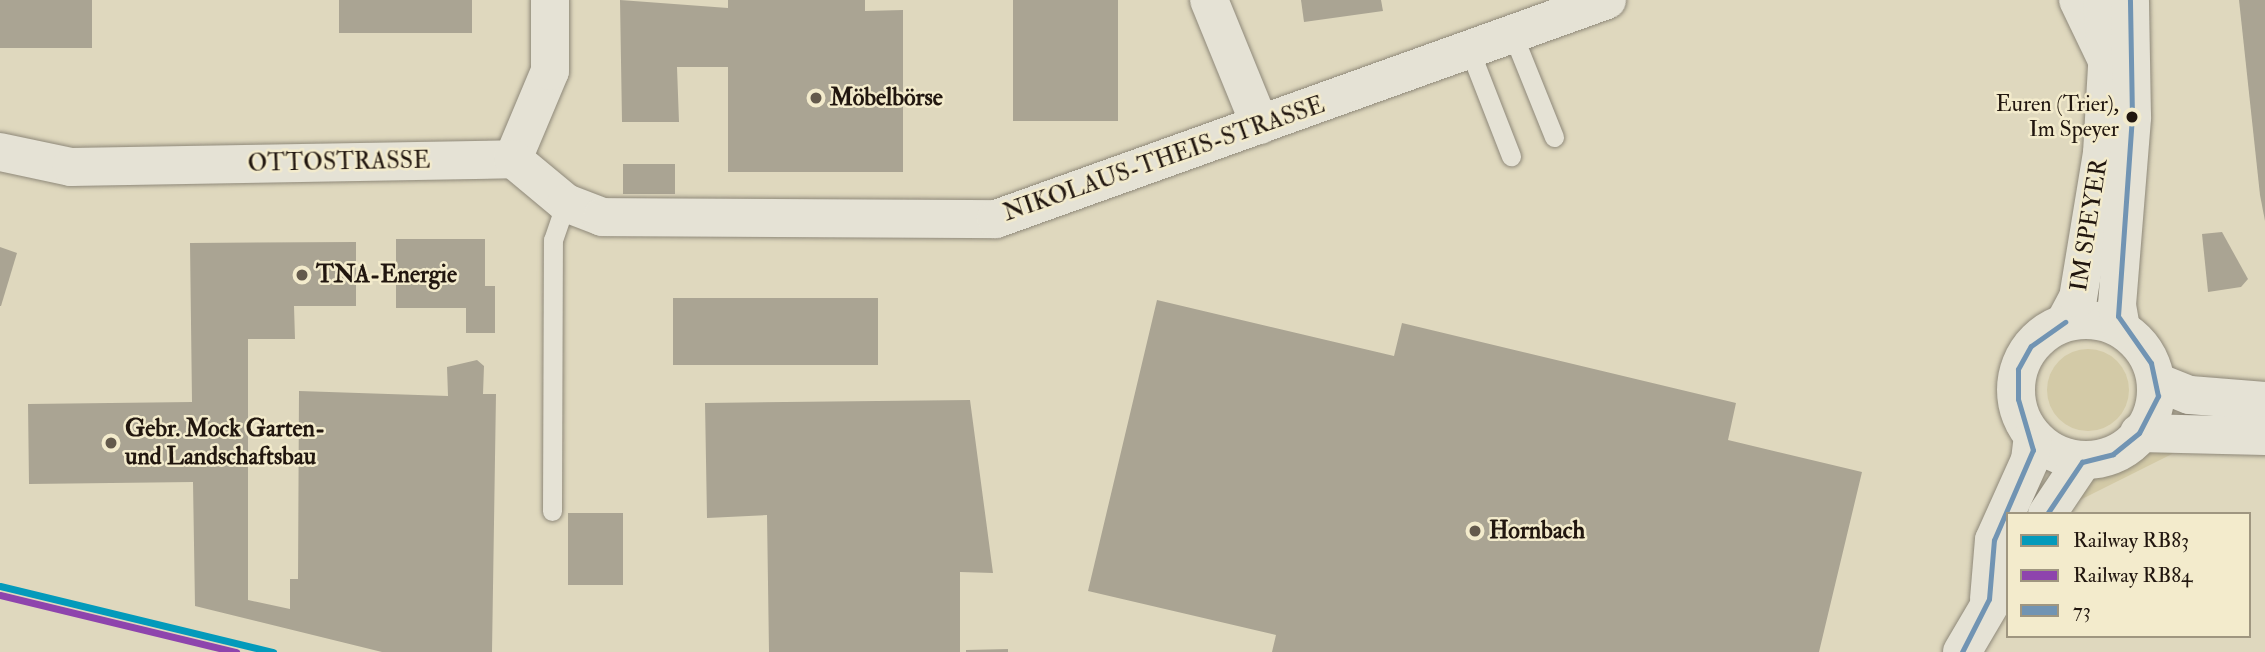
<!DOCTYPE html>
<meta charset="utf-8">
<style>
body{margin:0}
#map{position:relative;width:2265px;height:652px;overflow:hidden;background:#dfd8be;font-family:"IM FELL Double Pica",serif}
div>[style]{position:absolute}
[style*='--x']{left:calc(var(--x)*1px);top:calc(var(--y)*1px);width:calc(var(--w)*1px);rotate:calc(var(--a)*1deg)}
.green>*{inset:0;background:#d3caa7}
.round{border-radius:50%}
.building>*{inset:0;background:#aaa493;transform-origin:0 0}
.roads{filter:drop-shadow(0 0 2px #8e8879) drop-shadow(0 0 2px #8e8879)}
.service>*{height:19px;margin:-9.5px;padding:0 9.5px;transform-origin:9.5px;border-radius:9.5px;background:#e5e2d5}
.minor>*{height:38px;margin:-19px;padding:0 19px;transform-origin:19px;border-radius:19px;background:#e5e2d5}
.tertiary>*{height:38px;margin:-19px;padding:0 19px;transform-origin:19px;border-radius:19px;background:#e5e2d5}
.tertiary>.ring{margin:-19px;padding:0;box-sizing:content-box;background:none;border:38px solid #e5e2d5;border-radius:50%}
.bus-1>*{height:5px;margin:-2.5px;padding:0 2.5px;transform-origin:2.5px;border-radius:2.5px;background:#7194b3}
.rail-1>*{height:7px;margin:-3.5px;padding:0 3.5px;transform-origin:3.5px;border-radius:3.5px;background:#039abb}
.rail-2>*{height:7px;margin:-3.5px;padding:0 3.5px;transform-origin:3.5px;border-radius:3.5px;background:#8e44ad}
.dots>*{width:19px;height:19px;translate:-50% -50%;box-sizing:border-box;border:4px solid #f3ebcc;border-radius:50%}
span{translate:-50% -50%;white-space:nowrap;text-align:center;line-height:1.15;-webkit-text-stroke:5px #f3ebcc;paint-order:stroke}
.bus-label{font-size:22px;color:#21160f}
.right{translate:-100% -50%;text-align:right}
.poi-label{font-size:24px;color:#21160f;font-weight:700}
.left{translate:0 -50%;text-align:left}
.street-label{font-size:24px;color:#21160f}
.legend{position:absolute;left:2006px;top:512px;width:245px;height:126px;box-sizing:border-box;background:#f3ebcc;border:2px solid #9f9680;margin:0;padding:9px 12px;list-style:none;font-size:21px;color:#21160f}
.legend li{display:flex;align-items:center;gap:14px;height:35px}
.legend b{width:35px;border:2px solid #9f9680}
</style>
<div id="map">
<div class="green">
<i class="round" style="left:2047px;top:349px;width:82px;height:82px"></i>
<i style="clip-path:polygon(2182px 449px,2064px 508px,2084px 480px,2147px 450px)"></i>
</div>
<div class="building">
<i style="left:0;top:0;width:92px;height:48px"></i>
<i style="left:339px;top:0;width:133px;height:33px"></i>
<i style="clip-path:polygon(620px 0,728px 8px,728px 0,865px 0,865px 11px,903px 10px,903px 172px,728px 172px,728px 67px,677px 67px,679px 122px,622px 122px)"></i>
<i style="left:1013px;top:0;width:105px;height:121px"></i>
<i style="clip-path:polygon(1301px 0,1381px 0,1383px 11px,1304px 22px)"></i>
<i style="clip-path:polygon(2239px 0,2265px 0,2265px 221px,2260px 195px)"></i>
<i style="left:623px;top:164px;width:52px;height:30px"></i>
<i style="clip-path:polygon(2222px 232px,2248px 279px,2241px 287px,2208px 292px,2202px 234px)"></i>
<i style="clip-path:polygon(396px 239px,485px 239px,485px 286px,495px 286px,495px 333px,466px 333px,466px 308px,396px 308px)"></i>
<i style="clip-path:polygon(356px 242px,356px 306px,294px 306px,295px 339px,248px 339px,248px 600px,290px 609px,290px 579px,298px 579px,299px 391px,448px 396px,447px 367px,477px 360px,484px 366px,483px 394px,496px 394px,492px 652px,382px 652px,195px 606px,193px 482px,29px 484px,28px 404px,192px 402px,190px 243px)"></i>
<i style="clip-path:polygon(0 247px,17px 253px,1px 306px,0 306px)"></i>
<i style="left:878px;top:298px;width:67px;height:205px;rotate:90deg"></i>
<i style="clip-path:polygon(1157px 300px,1394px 356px,1402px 323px,1736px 403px,1728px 440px,1862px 472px,1819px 652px,1272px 652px,1276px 635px,1088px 591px)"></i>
<i style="clip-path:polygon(970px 400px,993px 573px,960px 572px,960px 652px,769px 652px,767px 515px,707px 518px,705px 403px)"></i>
<i style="left:568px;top:513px;width:55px;height:72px"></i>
<i style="clip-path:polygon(1008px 649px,1008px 652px,966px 652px,966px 650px)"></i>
</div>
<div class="roads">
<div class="service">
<i style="--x:1513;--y:35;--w:110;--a:68.1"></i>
<i style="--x:1470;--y:51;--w:113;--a:68.7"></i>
<i style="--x:552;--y:511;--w:271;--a:-89.8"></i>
<i style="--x:553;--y:240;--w:39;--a:-71"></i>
</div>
<div class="minor">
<i style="--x:1209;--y:0;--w:135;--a:67.8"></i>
<i style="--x:2078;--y:0;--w:60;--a:64.3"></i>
<i style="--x:0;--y:152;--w:73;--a:11.9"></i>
<i style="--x:71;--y:167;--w:442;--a:-1"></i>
<i style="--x:513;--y:159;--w:95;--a:-67.2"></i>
<i style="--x:550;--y:71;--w:71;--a:-90"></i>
<i style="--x:513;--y:159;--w:69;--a:39.7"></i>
<i style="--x:566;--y:203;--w:39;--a:21"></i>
<i style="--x:602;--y:217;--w:394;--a:0.3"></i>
<i style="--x:996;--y:219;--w:649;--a:-19.72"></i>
</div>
<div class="tertiary">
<i class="ring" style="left:2016px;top:320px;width:102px;height:102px"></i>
<i style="--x:2065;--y:322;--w:27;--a:-62"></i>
<i style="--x:2078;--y:298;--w:147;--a:-80.6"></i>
<i style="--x:2102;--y:153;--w:88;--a:-86.7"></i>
<i style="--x:2107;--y:65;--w:65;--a:-94.4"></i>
<i style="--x:2121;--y:328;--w:23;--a:-100"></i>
<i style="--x:2117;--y:305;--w:189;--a:-85.4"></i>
<i style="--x:2132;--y:117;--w:117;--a:-91"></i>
<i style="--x:2157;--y:382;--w:35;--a:22"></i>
<i style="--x:2190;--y:395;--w:75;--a:4.6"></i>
<i style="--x:2139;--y:433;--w:126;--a:1.4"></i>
<i style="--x:2047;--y:514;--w:63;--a:-56.1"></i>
<i style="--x:1989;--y:599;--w:59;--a:-85.2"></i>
<i style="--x:1994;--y:540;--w:88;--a:-65.8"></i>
<i style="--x:2030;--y:460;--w:24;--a:-83"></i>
<i style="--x:1962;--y:652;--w:85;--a:-59.5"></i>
</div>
</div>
<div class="bus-1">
<i style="--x:2047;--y:514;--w:63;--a:-56.1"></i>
<i style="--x:2082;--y:462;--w:32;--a:-14"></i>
<i style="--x:2113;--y:454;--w:33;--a:-39"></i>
<i style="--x:2139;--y:433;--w:42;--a:-62.8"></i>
<i style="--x:2158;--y:396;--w:34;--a:-102"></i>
<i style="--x:2151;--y:363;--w:57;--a:-125.1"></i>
<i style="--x:2118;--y:316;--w:199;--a:-86"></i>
<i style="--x:2132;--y:117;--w:117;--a:-91"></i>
<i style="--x:1962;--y:652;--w:59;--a:-63"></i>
<i style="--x:1989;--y:599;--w:59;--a:-85.2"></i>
<i style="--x:1994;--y:540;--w:98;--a:-66.6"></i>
<i style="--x:2033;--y:450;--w:53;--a:-106.4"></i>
<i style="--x:2018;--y:399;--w:30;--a:-90"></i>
<i style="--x:2018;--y:369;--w:26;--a:-61"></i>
<i style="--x:2031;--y:346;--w:42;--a:-35.2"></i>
</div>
<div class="rail-1">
<i style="--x:0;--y:586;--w:281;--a:13.6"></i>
</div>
<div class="rail-2">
<i style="--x:0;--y:595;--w:243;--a:13.6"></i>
</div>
<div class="dots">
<i style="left:816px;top:98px;background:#645a4c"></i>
<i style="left:2132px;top:117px;background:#21160f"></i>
<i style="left:302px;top:275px;background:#645a4c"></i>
<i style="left:111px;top:443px;background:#645a4c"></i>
<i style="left:1475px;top:531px;background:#645a4c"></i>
</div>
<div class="bus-label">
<span class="right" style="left:2119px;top:117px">Euren (Trier),<br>Im Speyer</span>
</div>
<div class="poi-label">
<span class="left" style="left:830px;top:98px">Möbelbörse</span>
<span class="left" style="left:316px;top:275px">TNA-Energie</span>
<span class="left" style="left:125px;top:443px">Gebr. Mock Garten-<br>und Landschaftsbau</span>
<span class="left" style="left:1489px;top:531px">Hornbach</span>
</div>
<div class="street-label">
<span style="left:1164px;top:159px;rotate:-19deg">NIKOLAUS-THEIS-STRASSE</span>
<span style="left:339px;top:162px;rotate:-1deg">OTTOSTRASSE</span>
<span style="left:2089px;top:225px;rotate:-81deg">IM SPEYER</span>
</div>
<ul class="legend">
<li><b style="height:9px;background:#039abb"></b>Railway RB83</li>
<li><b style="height:9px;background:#8e44ad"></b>Railway RB84</li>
<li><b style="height:9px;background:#7194b3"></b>73</li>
</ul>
</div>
